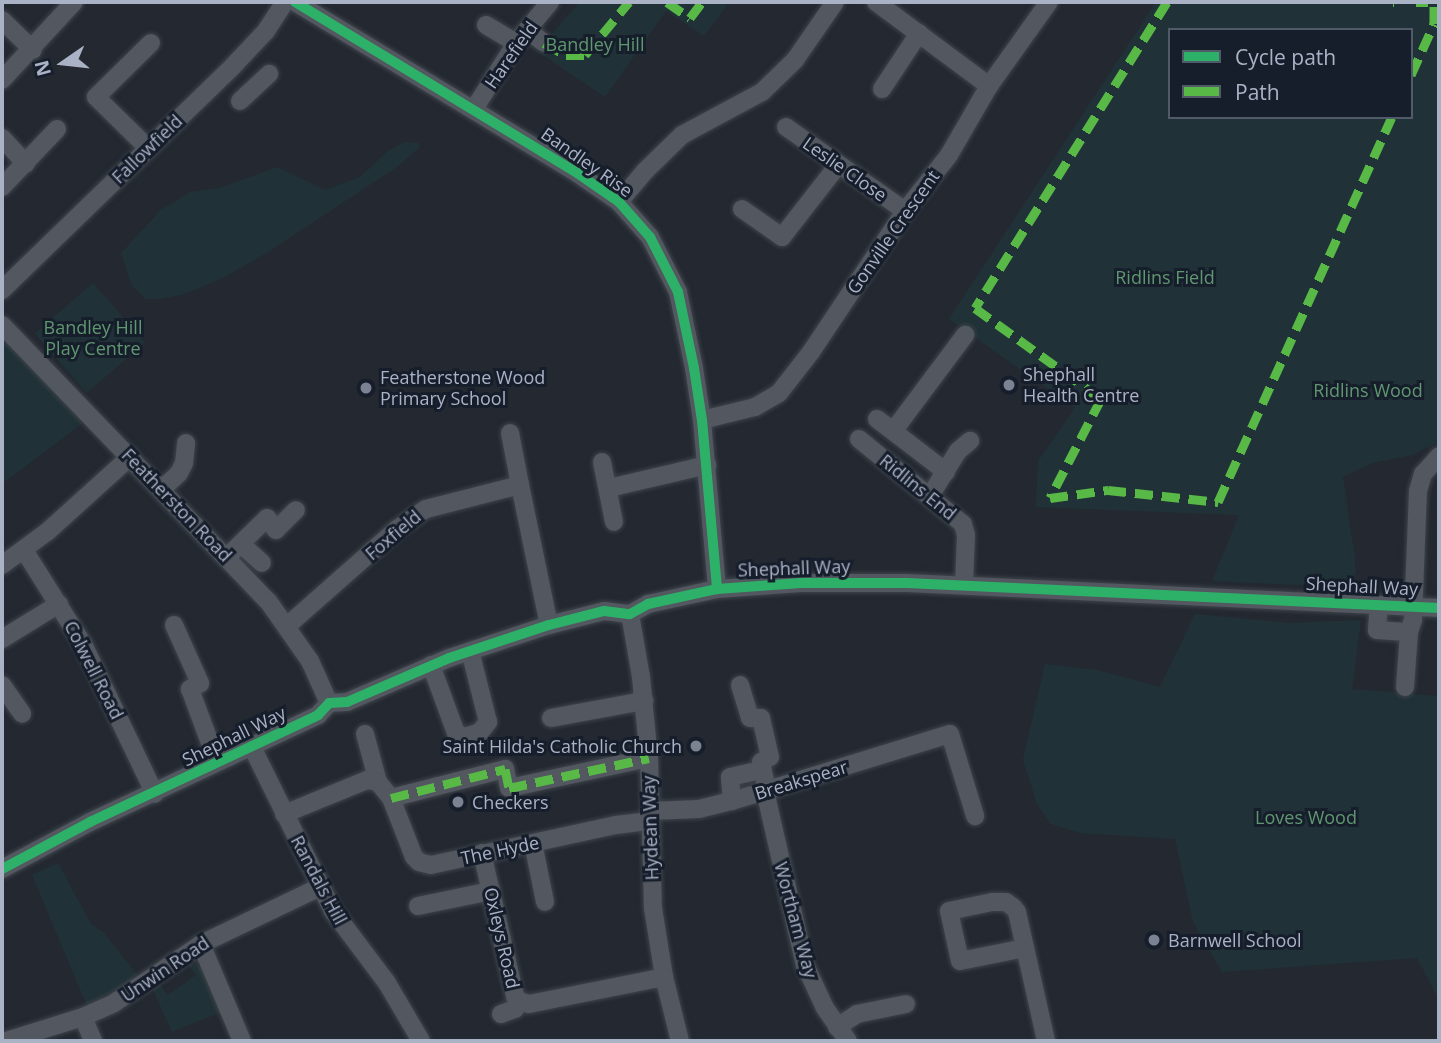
<!DOCTYPE html>
<style>
body{margin:0}
#map{position:relative;width:1441px;height:1043px;overflow:hidden;background:#232831;font-family:"Open Sans",sans-serif}
div>[style]{position:absolute}
[style*='--x']{left:calc(var(--x)*1px);top:calc(var(--y)*1px);width:calc(var(--w)*1px);rotate:calc(var(--a)*1deg)}
.green>*{inset:0;background:#203237;transform-origin:0 0}
.roads{filter:drop-shadow(0 0 2px #3f434a) drop-shadow(0 0 2px #3f434a)}
.minor>*{height:18px;margin:-9px;padding:0 9px;transform-origin:9px;border-radius:9px;background:#525760}
.quiet>*{height:9px;margin-top:-4.5px;transform-origin:0;background:repeating-linear-gradient(90deg,#58b947 0 18px,transparent 0 27px)}
.cycleway>*{height:10px;margin:-5px;padding:0 5px;transform-origin:5px;border-radius:5px;background:#2db169}
.dots>*{width:19px;height:19px;translate:-50% -50%;box-sizing:border-box;border:4px solid #161e2c;border-radius:50%}
span{translate:-50% -50%;white-space:nowrap;text-align:center;line-height:1.15;-webkit-text-stroke:6px #161e2c;paint-order:stroke}
.park-label{font-size:18px;color:#609770}
.street-label{font-size:18px;color:#aab3c5}
.poi-label{font-size:18px;color:#aab3c5}
.left{translate:0 -50%;text-align:left}
.right{translate:-100% -50%;text-align:right}
.frame{position:absolute;inset:0;border:4px solid #aab3c5;pointer-events:none}
.legend{position:absolute;left:1168px;top:28px;width:245px;height:91px;box-sizing:border-box;background:#161e2c;border:2px solid #515a69;margin:0;padding:9px 12px;list-style:none;font-size:21px;color:#aab3c5}
.legend li{display:flex;align-items:center;gap:14px;height:35px}
.legend b{width:35px;border:2px solid #515a69}
.north{position:absolute;left:28px;top:28px;width:70px;height:70px;-webkit-text-stroke:5px #161e2c;paint-order:stroke;rotate:256deg;font-size:19px;font-weight:700;line-height:28px;text-align:center;color:#aab3c5}
.north::after{content:'';display:block;margin:auto;width:24px;height:32px;background:#aab3c5;clip-path:polygon(50% 0,100% 100%,50% 72%,0 100%)}
</style>
<div id="map">
<div class="green">
<i style="clip-path:polygon(580px 2px,729px 2px,704px 36px,666px 11px,605px 97px,537px 51px)"></i>
<i style="clip-path:polygon(evenodd,1156px 2px,1439px 2px,1439px 442px,1412px 455px,1372px 463px,1343px 477px,1355px 559px,1356px 588px,1212px 581px,1239px 515px,1036px 507px,1038px 461px,1075px 408px,949px 319px,1156px 2px,1170px 30px,1411px 30px,1411px 117px,1170px 117px,1170px 30px)"></i>
<i style="clip-path:polygon(404px 142px,419px 143px,419px 148px,397px 167px,268px 252px,221px 279px,181px 295px,158px 299px,146px 299px,132px 286px,121px 253px,161px 210px,190px 192px,220px 188px,277px 167px,325px 190px,360px 177px,388px 151px)"></i>
<i style="left:93px;top:283px;width:79px;height:77px;rotate:49deg"></i>
<i style="clip-path:polygon(2px 338px,84px 422px,2px 484px)"></i>
<i style="clip-path:polygon(1195px 614px,1290px 623px,1361px 620px,1352px 689px,1439px 696px,1439px 1000px,1417px 958px,1222px 972px,1193px 922px,1175px 839px,1081px 833px,1051px 824px,1037px 804px,1023px 759px,1045px 664px,1097px 670px,1160px 687px)"></i>
<i style="clip-path:polygon(58px 863px,91px 924px,104px 933px,139px 977px,87px 1006px,32px 875px)"></i>
<i style="clip-path:polygon(195px 964px,207px 970px,205px 980px,221px 1012px,172px 1032px,153px 990px,160px 985px,168px 995px,196px 975px,188px 965px)"></i>
</div>
<div class="roads">
<div class="minor">
<i style="--x:295;--y:2;--w:330;--a:31.2"></i>
<i style="--x:577;--y:173;--w:51;--a:34.6"></i>
<i style="--x:619;--y:202;--w:47;--a:48.5"></i>
<i style="--x:650;--y:237;--w:62;--a:63"></i>
<i style="--x:678;--y:292;--w:78;--a:78.1"></i>
<i style="--x:694;--y:368;--w:53;--a:81.3"></i>
<i style="--x:702;--y:420;--w:170;--a:84.9"></i>
<i style="--x:876;--y:2;--w:141;--a:36.6"></i>
<i style="--x:2;--y:20;--w:43;--a:44.1"></i>
<i style="--x:486;--y:25;--w:35;--a:31"></i>
<i style="--x:527;--y:30;--w:21;--a:37"></i>
<i style="--x:2;--y:80;--w:106;--a:-47.3"></i>
<i style="--x:882;--y:89;--w:67;--a:-56.5"></i>
<i style="--x:240;--y:101;--w:40;--a:-43"></i>
<i style="--x:474;--y:109;--w:78;--a:-57.5"></i>
<i style="--x:516;--y:43;--w:53;--a:-50.3"></i>
<i style="--x:786;--y:127;--w:146;--a:35.2"></i>
<i style="--x:2;--y:138;--w:35;--a:47"></i>
<i style="--x:148;--y:148;--w:73;--a:-135.6"></i>
<i style="--x:96;--y:97;--w:77;--a:-44.5"></i>
<i style="--x:2;--y:187;--w:80;--a:-46.5"></i>
<i style="--x:619;--y:202;--w:40;--a:-50"></i>
<i style="--x:645;--y:171;--w:52;--a:-44.2"></i>
<i style="--x:682;--y:135;--w:91;--a:-28.3"></i>
<i style="--x:762;--y:92;--w:46;--a:-44.1"></i>
<i style="--x:795;--y:60;--w:70;--a:-55.4"></i>
<i style="--x:742;--y:209;--w:49;--a:35"></i>
<i style="--x:782;--y:237;--w:91;--a:-52.1"></i>
<i style="--x:2;--y:290;--w:322;--a:-44.1"></i>
<i style="--x:233;--y:66;--w:48;--a:-46.7"></i>
<i style="--x:266;--y:31;--w:35;--a:-57"></i>
<i style="--x:2;--y:325;--w:383;--a:46.1"></i>
<i style="--x:268;--y:601;--w:73;--a:55"></i>
<i style="--x:310;--y:661;--w:46;--a:65.7"></i>
<i style="--x:877;--y:419;--w:87;--a:37.5"></i>
<i style="--x:702;--y:420;--w:55;--a:-13.8"></i>
<i style="--x:755;--y:407;--w:28;--a:-30"></i>
<i style="--x:779;--y:393;--w:52;--a:-52"></i>
<i style="--x:811;--y:352;--w:169;--a:-56.3"></i>
<i style="--x:905;--y:211;--w:71;--a:-51.8"></i>
<i style="--x:949;--y:155;--w:80;--a:-59.9"></i>
<i style="--x:989;--y:86;--w:103;--a:-54.5"></i>
<i style="--x:894;--y:430;--w:119;--a:-53.2"></i>
<i style="--x:510;--y:433;--w:53;--a:79.1"></i>
<i style="--x:859;--y:439;--w:134;--a:39.3"></i>
<i style="--x:963;--y:524;--w:11;--a:75"></i>
<i style="--x:966;--y:535;--w:50;--a:92.3"></i>
<i style="--x:602;--y:462;--w:61;--a:78.7"></i>
<i style="--x:609;--y:488;--w:101;--a:-13.2"></i>
<i style="--x:162;--y:489;--w:23;--a:-43"></i>
<i style="--x:179;--y:473;--w:11;--a:-63"></i>
<i style="--x:184;--y:463;--w:20;--a:-84"></i>
<i style="--x:930;--y:496;--w:53;--a:-58.1"></i>
<i style="--x:958;--y:451;--w:16;--a:-40"></i>
<i style="--x:241;--y:544;--w:28;--a:42"></i>
<i style="--x:24;--y:550;--w:111;--a:57.9"></i>
<i style="--x:83;--y:644;--w:166;--a:64.4"></i>
<i style="--x:227;--y:557;--w:56;--a:-44.3"></i>
<i style="--x:267;--y:518;--w:15;--a:53"></i>
<i style="--x:276;--y:530;--w:28;--a:-45"></i>
<i style="--x:2;--y:565;--w:56;--a:-36.3"></i>
<i style="--x:47;--y:532;--w:112;--a:-42.1"></i>
<i style="--x:1379;--y:605;--w:25;--a:95"></i>
<i style="--x:1377;--y:630;--w:32;--a:4"></i>
<i style="--x:630;--y:614;--w:64;--a:80.1"></i>
<i style="--x:641;--y:677;--w:81;--a:84.4"></i>
<i style="--x:649;--y:758;--w:150;--a:88.5"></i>
<i style="--x:653;--y:908;--w:70;--a:80.9"></i>
<i style="--x:664;--y:977;--w:66;--a:76"></i>
<i style="--x:174;--y:625;--w:64;--a:65.9"></i>
<i style="--x:200;--y:683;--w:12;--a:149"></i>
<i style="--x:190;--y:689;--w:78;--a:69.7"></i>
<i style="--x:287;--y:626;--w:147;--a:-41.4"></i>
<i style="--x:397;--y:529;--w:35;--a:-35"></i>
<i style="--x:426;--y:509;--w:97;--a:-14.3"></i>
<i style="--x:520;--y:485;--w:143;--a:78.3"></i>
<i style="--x:2;--y:639;--w:67;--a:-31.6"></i>
<i style="--x:431;--y:665;--w:72;--a:69.8"></i>
<i style="--x:456;--y:733;--w:9;--a:27"></i>
<i style="--x:464;--y:737;--w:17;--a:-17"></i>
<i style="--x:480;--y:732;--w:13;--a:-51"></i>
<i style="--x:488;--y:722;--w:73;--a:-104.2"></i>
<i style="--x:2;--y:685;--w:35;--a:55"></i>
<i style="--x:740;--y:685;--w:34;--a:73"></i>
<i style="--x:750;--y:718;--w:11;--a:0"></i>
<i style="--x:761;--y:718;--w:40;--a:77"></i>
<i style="--x:770;--y:757;--w:10;--a:151"></i>
<i style="--x:761;--y:762;--w:29;--a:78"></i>
<i style="--x:1405;--y:687;--w:55;--a:-85.8"></i>
<i style="--x:1409;--y:632;--w:13;--a:-72"></i>
<i style="--x:1413;--y:620;--w:129;--a:-87.8"></i>
<i style="--x:1418;--y:491;--w:18;--a:-74"></i>
<i style="--x:1423;--y:474;--w:24;--a:-48"></i>
<i style="--x:551;--y:718;--w:95;--a:-10.4"></i>
<i style="--x:365;--y:734;--w:50;--a:74.8"></i>
<i style="--x:252;--y:747;--w:183;--a:63.7"></i>
<i style="--x:333;--y:911;--w:90;--a:53.1"></i>
<i style="--x:387;--y:983;--w:67;--a:59.6"></i>
<i style="--x:765;--y:791;--w:179;--a:77.1"></i>
<i style="--x:805;--y:965;--w:47;--a:65.1"></i>
<i style="--x:825;--y:1008;--w:40;--a:55.1"></i>
<i style="--x:391;--y:798;--w:118;--a:-14.3"></i>
<i style="--x:505;--y:769;--w:19;--a:78"></i>
<i style="--x:509;--y:788;--w:143;--a:-12.1"></i>
<i style="--x:732;--y:801;--w:24;--a:-95"></i>
<i style="--x:730;--y:777;--w:26;--a:-13"></i>
<i style="--x:650;--y:811;--w:49;--a:-2.3"></i>
<i style="--x:699;--y:809;--w:34;--a:-14"></i>
<i style="--x:732;--y:801;--w:228;--a:-17.1"></i>
<i style="--x:950;--y:734;--w:86;--a:73"></i>
<i style="--x:284;--y:814;--w:90;--a:-22.3"></i>
<i style="--x:367;--y:780;--w:11;--a:10"></i>
<i style="--x:378;--y:782;--w:21;--a:51"></i>
<i style="--x:391;--y:798;--w:63;--a:68.7"></i>
<i style="--x:414;--y:857;--w:7;--a:45"></i>
<i style="--x:419;--y:862;--w:12;--a:14"></i>
<i style="--x:431;--y:865;--w:189;--a:-12.2"></i>
<i style="--x:616;--y:825;--w:34;--a:-7"></i>
<i style="--x:533;--y:843;--w:60;--a:78.5"></i>
<i style="--x:482;--y:853;--w:147;--a:77"></i>
<i style="--x:515;--y:996;--w:6;--a:51"></i>
<i style="--x:519;--y:1001;--w:10;--a:17"></i>
<i style="--x:529;--y:1004;--w:138;--a:-11.3"></i>
<i style="--x:2;--y:869;--w:100;--a:-28.1"></i>
<i style="--x:90;--y:822;--w:252;--a:-25.1"></i>
<i style="--x:318;--y:715;--w:16;--a:-47"></i>
<i style="--x:329;--y:703;--w:18;--a:-3"></i>
<i style="--x:347;--y:702;--w:111;--a:-23.3"></i>
<i style="--x:449;--y:658;--w:105;--a:-18.3"></i>
<i style="--x:549;--y:625;--w:57;--a:-14.3"></i>
<i style="--x:604;--y:611;--w:26;--a:7"></i>
<i style="--x:630;--y:614;--w:21;--a:-29"></i>
<i style="--x:648;--y:604;--w:71;--a:-12.3"></i>
<i style="--x:717;--y:589;--w:84;--a:-4.1"></i>
<i style="--x:801;--y:583;--w:106;--a:0"></i>
<i style="--x:907;--y:583;--w:533;--a:2.69"></i>
<i style="--x:418;--y:906;--w:75;--a:-11.6"></i>
<i style="--x:201;--y:944;--w:105;--a:67.1"></i>
<i style="--x:1025;--y:948;--w:66;--a:168.7"></i>
<i style="--x:960;--y:961;--w:51;--a:-102.4"></i>
<i style="--x:949;--y:911;--w:44;--a:-11.8"></i>
<i style="--x:992;--y:902;--w:14;--a:0"></i>
<i style="--x:1006;--y:902;--w:9;--a:36"></i>
<i style="--x:1013;--y:907;--w:6;--a:51"></i>
<i style="--x:1017;--y:912;--w:132;--a:77.3"></i>
<i style="--x:501;--y:1014;--w:15;--a:-20"></i>
<i style="--x:515;--y:1009;--w:9;--a:-63"></i>
<i style="--x:83;--y:1017;--w:26;--a:67"></i>
<i style="--x:837;--y:1027;--w:24;--a:-33"></i>
<i style="--x:857;--y:1014;--w:50;--a:-11.5"></i>
<i style="--x:6;--y:1041;--w:81;--a:-17.3"></i>
<i style="--x:83;--y:1017;--w:34;--a:-24"></i>
<i style="--x:114;--y:1003;--w:105;--a:-34.1"></i>
<i style="--x:201;--y:944;--w:132;--a:-25.6"></i>
</div>
</div>
<div class="quiet">
<i style="--x:667;--y:2;--w:28;--a:35"></i>
<i style="--x:690;--y:18;--w:20;--a:-53"></i>
<i style="--x:1167;--y:2;--w:361;--a:122.1"></i>
<i style="--x:975;--y:308;--w:155;--a:35.8"></i>
<i style="--x:1101;--y:399;--w:111;--a:117.3"></i>
<i style="--x:1050;--y:498;--w:59;--a:-7.9"></i>
<i style="--x:1108;--y:490;--w:111;--a:6.2"></i>
<i style="--x:1218;--y:502;--w:422;--a:-65.7"></i>
<i style="--x:1393;--y:2;--w:1;--a:0"></i>
<i style="--x:1416;--y:2;--w:12;--a:0"></i>
<i style="--x:544;--y:43;--w:25;--a:29"></i>
<i style="--x:566;--y:55;--w:19;--a:0"></i>
<i style="--x:585;--y:55;--w:69;--a:-50.3"></i>
<i style="--x:1411;--y:75;--w:56;--a:-65.7"></i>
<i style="--x:1434;--y:24;--w:22;--a:-90"></i>
<i style="--x:391;--y:798;--w:118;--a:-14.3"></i>
<i style="--x:505;--y:769;--w:19;--a:78"></i>
<i style="--x:509;--y:788;--w:143;--a:-12.1"></i>
</div>
<div class="cycleway">
<i style="--x:295;--y:2;--w:330;--a:31.2"></i>
<i style="--x:577;--y:173;--w:51;--a:34.6"></i>
<i style="--x:619;--y:202;--w:47;--a:48.5"></i>
<i style="--x:650;--y:237;--w:62;--a:63"></i>
<i style="--x:678;--y:292;--w:78;--a:78.1"></i>
<i style="--x:694;--y:368;--w:53;--a:81.3"></i>
<i style="--x:702;--y:420;--w:170;--a:84.9"></i>
<i style="--x:2;--y:869;--w:100;--a:-28.1"></i>
<i style="--x:90;--y:822;--w:252;--a:-25.1"></i>
<i style="--x:318;--y:715;--w:16;--a:-47"></i>
<i style="--x:329;--y:703;--w:18;--a:-3"></i>
<i style="--x:347;--y:702;--w:111;--a:-23.3"></i>
<i style="--x:449;--y:658;--w:105;--a:-18.3"></i>
<i style="--x:549;--y:625;--w:57;--a:-14.3"></i>
<i style="--x:604;--y:611;--w:26;--a:7"></i>
<i style="--x:630;--y:614;--w:21;--a:-29"></i>
<i style="--x:648;--y:604;--w:71;--a:-12.3"></i>
<i style="--x:717;--y:589;--w:84;--a:-4.1"></i>
<i style="--x:801;--y:583;--w:106;--a:0"></i>
<i style="--x:907;--y:583;--w:533;--a:2.69"></i>
</div>
<div class="dots">
<i style="left:1009px;top:385px;background:#7b8291"></i>
<i style="left:366px;top:388px;background:#7b8291"></i>
<i style="left:696px;top:746px;background:#7b8291"></i>
<i style="left:458px;top:802px;background:#7b8291"></i>
<i style="left:1154px;top:940px;background:#7b8291"></i>
</div>
<div class="park-label">
<span style="left:595px;top:44px">Bandley Hill</span>
<span style="left:1165px;top:277px">Ridlins Field</span>
<span style="left:93px;top:338px">Bandley Hill<br>Play Centre</span>
<span style="left:1368px;top:390px">Ridlins Wood</span>
<span style="left:1306px;top:817px">Loves Wood</span>
</div>
<div class="street-label">
<span style="left:511px;top:55px;rotate:-55deg">Harefield</span>
<span style="left:147px;top:149px;rotate:-44deg">Fallowfield</span>
<span style="left:587px;top:162px;rotate:35deg">Bandley Rise</span>
<span style="left:845px;top:169px;rotate:35deg">Leslie Close</span>
<span style="left:893px;top:232px;rotate:-55deg">Gonville Crescent</span>
<span style="left:918px;top:487px;rotate:39deg">Ridlins End</span>
<span style="left:177px;top:505px;rotate:46deg">Featherston Road</span>
<span style="left:393px;top:535px;rotate:-40deg">Foxfield</span>
<span style="left:794px;top:568px;rotate:-2deg">Shephall Way</span>
<span style="left:1362px;top:586px;rotate:3deg">Shephall Way</span>
<span style="left:94px;top:670px;rotate:63deg">Colwell Road</span>
<span style="left:234px;top:736px;rotate:-26deg">Shephall Way</span>
<span style="left:801px;top:780px;rotate:-17deg">Breakspear</span>
<span style="left:650px;top:828px;rotate:-92deg">Hydean Way</span>
<span style="left:500px;top:850px;rotate:-12deg">The Hyde</span>
<span style="left:319px;top:880px;rotate:62deg">Randals Hill</span>
<span style="left:796px;top:920px;rotate:75deg">Wortham Way</span>
<span style="left:502px;top:938px;rotate:77deg">Oxleys Road</span>
<span style="left:165px;top:969px;rotate:-34deg">Unwin Road</span>
</div>
<div class="poi-label">
<span class="left" style="left:1023px;top:385px">Shephall<br>Health Centre</span>
<span class="left" style="left:380px;top:388px">Featherstone Wood<br>Primary School</span>
<span class="right" style="left:682px;top:746px">Saint Hilda's Catholic Church</span>
<span class="left" style="left:472px;top:802px">Checkers</span>
<span class="left" style="left:1168px;top:940px">Barnwell School</span>
</div>
<div class="frame"></div>
<ul class="legend">
<li><b style="height:9px;background:#2db169"></b>Cycle path</li>
<li><b style="height:9px;background:#58b947"></b>Path</li>
</ul>
<div class="north">N</div>
</div>
